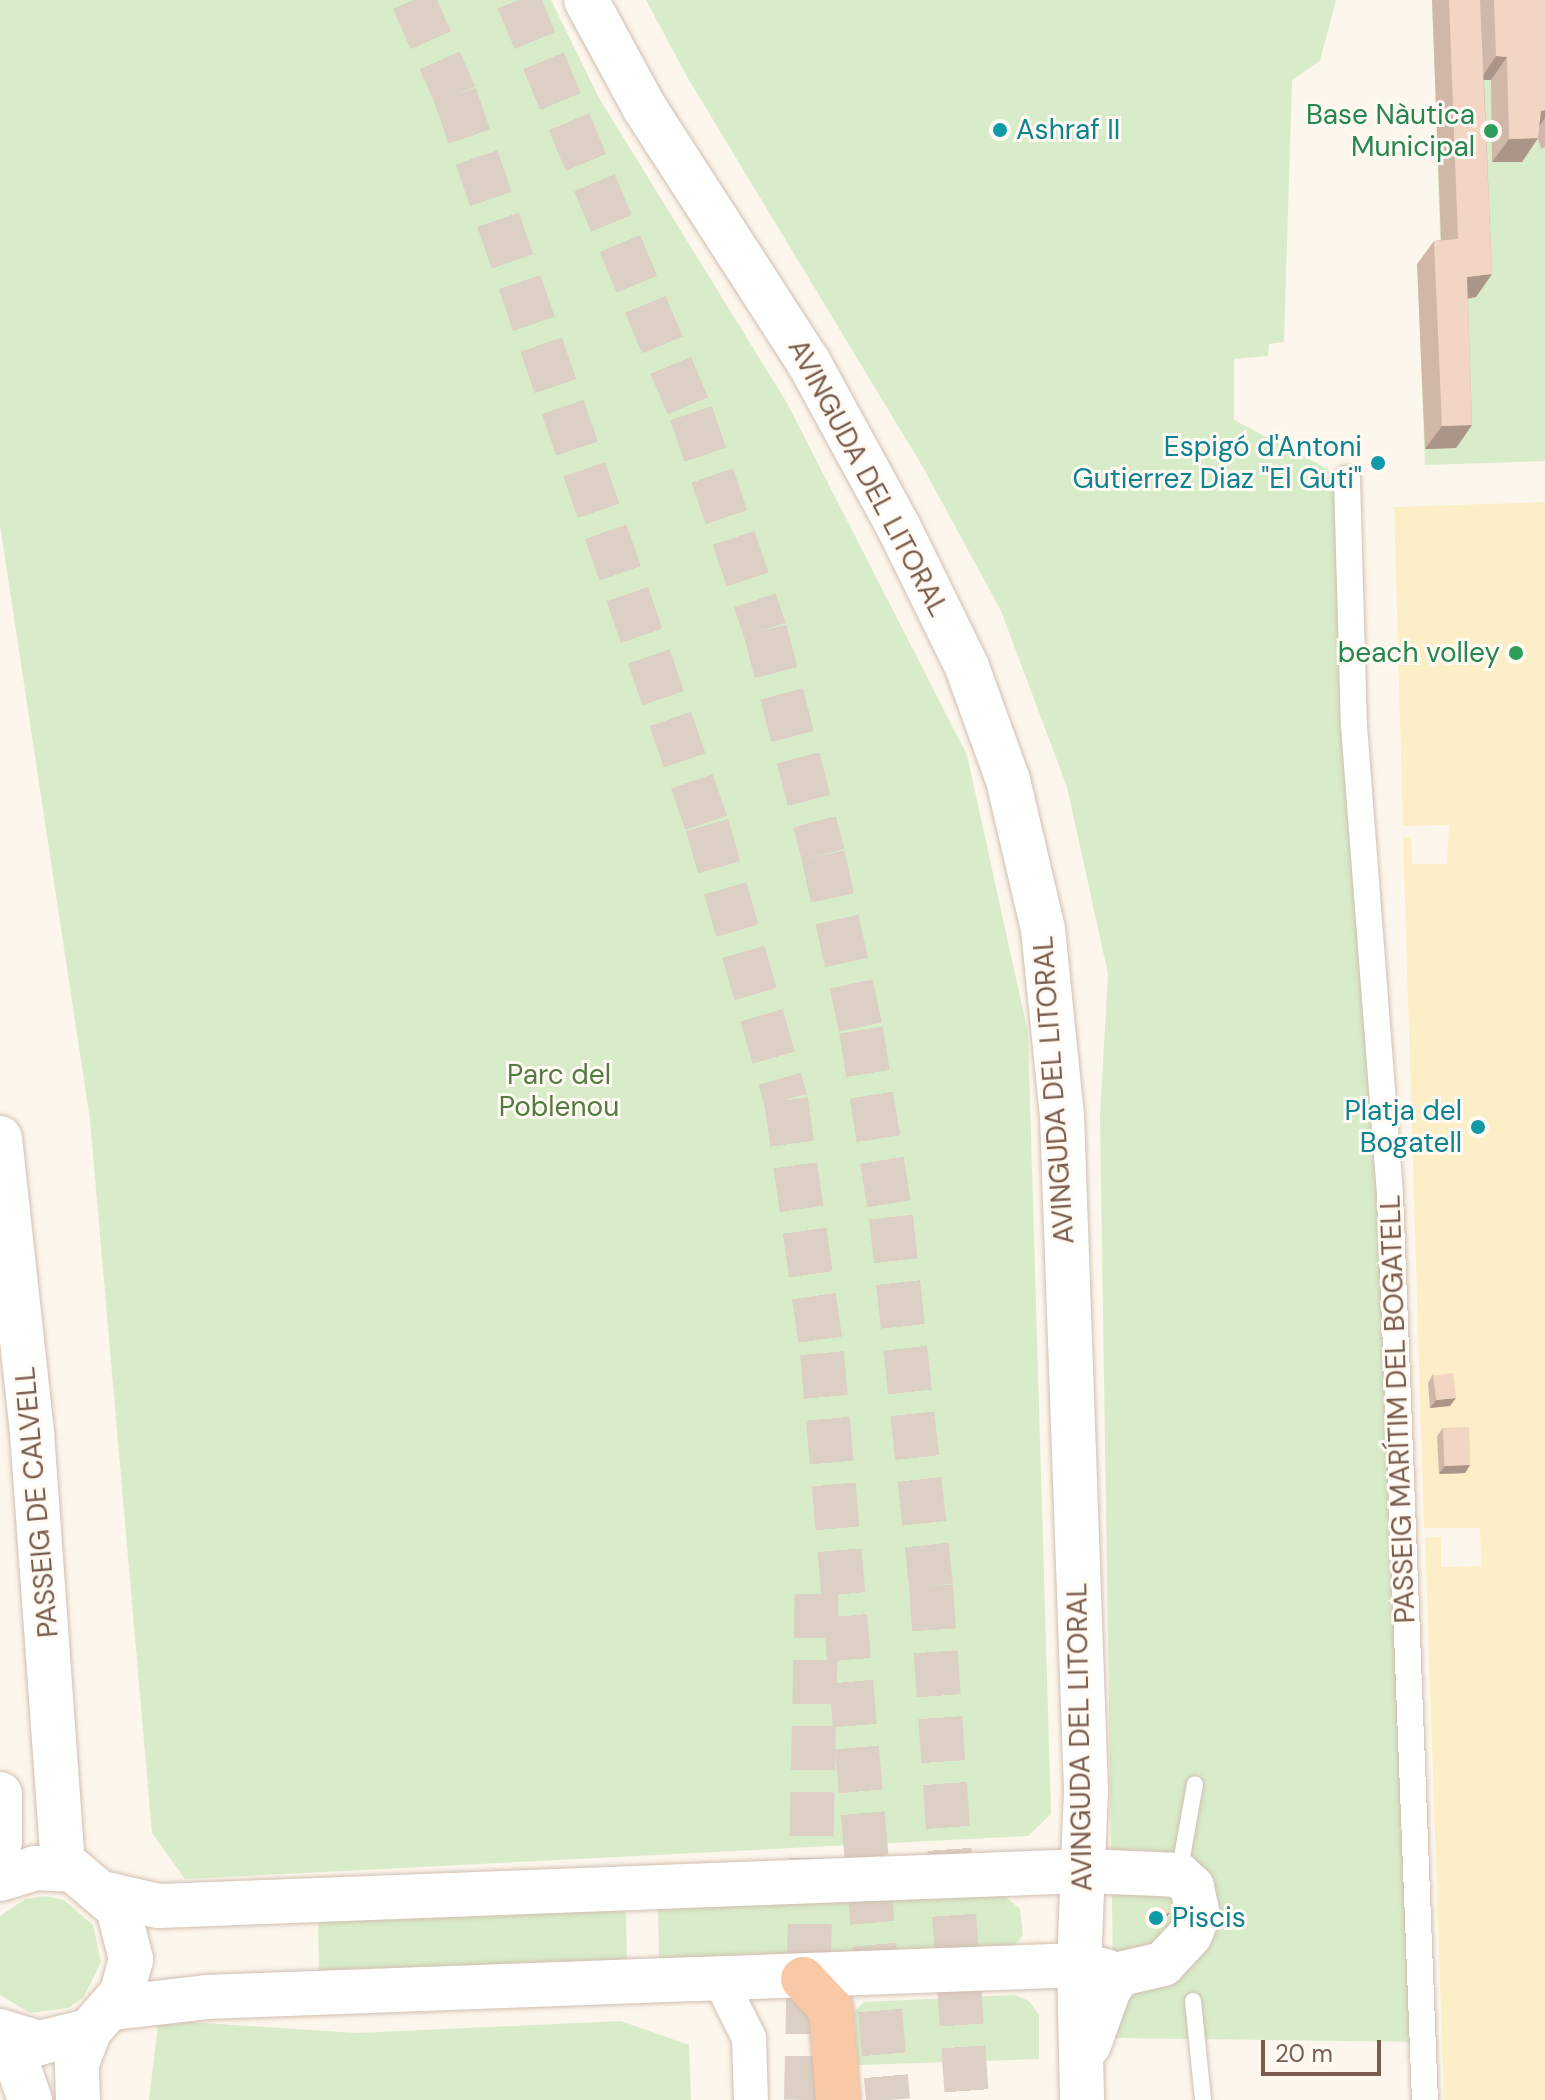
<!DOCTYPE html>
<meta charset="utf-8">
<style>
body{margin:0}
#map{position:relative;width:1545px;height:2100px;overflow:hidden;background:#fdf6ec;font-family:"DM Sans",sans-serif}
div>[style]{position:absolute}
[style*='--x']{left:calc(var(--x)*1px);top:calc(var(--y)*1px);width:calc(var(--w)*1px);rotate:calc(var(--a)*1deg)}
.green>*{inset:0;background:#d8ecc9;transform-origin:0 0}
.sand>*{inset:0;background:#fcefc7}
.trunk-tunnel>*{height:44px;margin-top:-22px;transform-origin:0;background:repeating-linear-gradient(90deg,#dcd0c4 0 44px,transparent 0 66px)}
.roads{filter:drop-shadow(0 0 2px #d1beb0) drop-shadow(0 0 2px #d1beb0)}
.service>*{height:16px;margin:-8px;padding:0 8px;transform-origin:8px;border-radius:8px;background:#fff}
.pedestrian>*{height:26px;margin:-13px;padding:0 13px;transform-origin:13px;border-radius:13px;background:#fff}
.minor>*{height:34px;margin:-17px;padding:0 17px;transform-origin:17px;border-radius:17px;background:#fff}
.secondary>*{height:44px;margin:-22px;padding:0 22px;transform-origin:22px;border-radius:22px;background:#fff}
.trunk>*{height:44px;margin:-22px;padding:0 22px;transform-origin:22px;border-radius:22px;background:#f9c8a4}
.wall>*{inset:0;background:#d1b7a8}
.shaded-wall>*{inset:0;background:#aa9588}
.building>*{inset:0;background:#f3d5c3;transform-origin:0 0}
.dots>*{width:22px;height:22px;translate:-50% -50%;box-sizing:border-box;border:4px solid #fffaf3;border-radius:50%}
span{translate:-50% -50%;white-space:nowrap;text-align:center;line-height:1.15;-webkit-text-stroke:6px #fffaf3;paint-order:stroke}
.leisure-label{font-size:28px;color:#27864d}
.right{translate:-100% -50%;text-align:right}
.culture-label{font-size:28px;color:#0d838f}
.left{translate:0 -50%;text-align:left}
.street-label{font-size:28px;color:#7a5c4d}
.park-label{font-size:28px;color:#537a41}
.scale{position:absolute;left:1261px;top:2040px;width:120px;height:36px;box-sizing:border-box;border:4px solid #7a5c4d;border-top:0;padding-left:10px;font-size:24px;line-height:28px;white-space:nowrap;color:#7a5c4d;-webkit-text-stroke:6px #fffaf3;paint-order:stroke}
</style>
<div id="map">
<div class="green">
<i style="clip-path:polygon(0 0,551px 0,599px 98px,787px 403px,967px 755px,1028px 1033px,1051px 1814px,1028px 1836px,185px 1879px,152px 1833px,90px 1120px,0 525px)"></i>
<i style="clip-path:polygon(646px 0,1336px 0,1320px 61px,1292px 80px,1284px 342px,1269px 344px,1268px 356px,1234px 359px,1234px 420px,1347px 479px,1422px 2042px,1114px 2038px,1100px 1115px,1108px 974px,1067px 787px,1001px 611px,924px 469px,686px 75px)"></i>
<i style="clip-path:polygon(1432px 0,1545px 0,1545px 461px,1425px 465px,1417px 264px,1441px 262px)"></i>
<i style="clip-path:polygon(986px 1894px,1006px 1897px,1020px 1909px,1023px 1935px,1013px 1948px,659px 1964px,658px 1907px)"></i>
<i style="clip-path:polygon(45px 1896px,64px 1900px,93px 1925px,101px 1962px,84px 1997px,68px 2008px,30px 2013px,0 1995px,0 1916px,25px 1899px)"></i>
<i style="left:626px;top:1911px;width:56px;height:308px;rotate:89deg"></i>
<i style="clip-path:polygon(1014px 1995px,1029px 2001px,1039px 2015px,1039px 2059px,858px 2065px,855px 2011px,864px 2002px)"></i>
<i style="clip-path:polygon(621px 2021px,689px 2045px,691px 2100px,149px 2100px,158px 2025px,189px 2022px,357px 2033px)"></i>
</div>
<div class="sand">
<i style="clip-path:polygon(1545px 502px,1545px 2100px,1444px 2100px,1425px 1538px,1441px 1537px,1441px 1567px,1481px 1566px,1480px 1528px,1424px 1528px,1403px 837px,1411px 837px,1412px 864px,1447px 864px,1449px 825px,1403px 826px,1394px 507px)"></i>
</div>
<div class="trunk-tunnel">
<i style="--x:413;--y:0;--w:104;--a:66.1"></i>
<i style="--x:455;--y:95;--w:772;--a:70.96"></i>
<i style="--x:707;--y:825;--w:286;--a:74"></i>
<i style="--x:786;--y:1100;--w:256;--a:81.9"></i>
<i style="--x:822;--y:1353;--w:750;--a:84.95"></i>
<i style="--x:518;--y:0;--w:448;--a:67.3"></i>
<i style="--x:691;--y:413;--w:229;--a:71.2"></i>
<i style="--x:765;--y:630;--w:232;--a:75.5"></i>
<i style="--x:823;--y:855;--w:179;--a:77.7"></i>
<i style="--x:861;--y:1030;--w:189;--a:80.9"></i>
<i style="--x:891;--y:1217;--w:371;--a:83.8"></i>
<i style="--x:931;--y:1586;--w:515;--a:85.99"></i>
<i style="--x:806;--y:2100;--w:521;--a:-88.79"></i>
</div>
<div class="roads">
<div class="service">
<i style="--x:1179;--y:1874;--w:91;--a:-79.9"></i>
<i style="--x:1193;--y:2001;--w:100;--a:84.2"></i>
</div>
<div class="pedestrian">
<i style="--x:1347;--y:479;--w:247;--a:88.4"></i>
<i style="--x:1354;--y:726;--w:469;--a:85.6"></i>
<i style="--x:1390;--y:1194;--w:907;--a:87.79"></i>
</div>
<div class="minor">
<i style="--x:721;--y:1982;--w:63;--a:63.4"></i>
<i style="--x:749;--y:2038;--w:62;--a:88.2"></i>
</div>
<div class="secondary">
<i style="--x:586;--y:0;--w:122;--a:61.5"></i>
<i style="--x:644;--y:107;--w:302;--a:57.2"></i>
<i style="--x:808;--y:361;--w:190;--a:61.4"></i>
<i style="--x:899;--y:528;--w:155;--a:63.9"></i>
<i style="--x:967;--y:667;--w:120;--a:70.1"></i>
<i style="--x:1008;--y:780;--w:153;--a:76.8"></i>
<i style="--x:1043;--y:929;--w:188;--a:84.2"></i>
<i style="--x:1062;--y:1116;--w:675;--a:87.96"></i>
<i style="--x:1086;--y:1791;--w:174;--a:92.3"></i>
<i style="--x:1079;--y:1965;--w:135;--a:88.7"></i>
<i style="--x:0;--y:1138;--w:297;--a:83.8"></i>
<i style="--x:32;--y:1433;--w:434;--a:85.9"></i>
<i style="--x:0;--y:1794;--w:48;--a:90"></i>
<i style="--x:0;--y:1879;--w:37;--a:-17"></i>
<i style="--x:35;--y:1868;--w:38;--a:3"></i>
<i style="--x:73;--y:1870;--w:59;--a:40.2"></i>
<i style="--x:118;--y:1908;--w:53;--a:75.7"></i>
<i style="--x:131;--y:1959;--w:35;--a:105"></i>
<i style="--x:122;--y:1993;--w:50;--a:131"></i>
<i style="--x:89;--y:2031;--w:51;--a:166.5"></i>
<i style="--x:39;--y:2043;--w:41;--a:-162.9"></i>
<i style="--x:106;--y:1894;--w:54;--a:12.8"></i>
<i style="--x:159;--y:1906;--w:926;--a:-2.17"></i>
<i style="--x:1084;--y:1871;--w:95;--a:2.4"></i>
<i style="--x:1179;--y:1875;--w:18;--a:43"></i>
<i style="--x:1192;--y:1887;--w:30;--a:78"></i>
<i style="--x:1198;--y:1916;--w:21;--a:113"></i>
<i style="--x:1190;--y:1935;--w:40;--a:133"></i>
<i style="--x:1163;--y:1964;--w:44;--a:166.9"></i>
<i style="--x:1120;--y:1974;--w:19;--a:126"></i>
<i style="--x:1109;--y:1989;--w:59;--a:109.7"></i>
<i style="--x:113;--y:2008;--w:94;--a:-6.7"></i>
<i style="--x:206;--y:1997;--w:874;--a:-2.1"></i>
<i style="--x:1079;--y:1965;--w:28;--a:13"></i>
<i style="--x:0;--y:2037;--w:25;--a:53"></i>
<i style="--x:15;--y:2057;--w:46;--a:70.8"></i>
<i style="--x:78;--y:2100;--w:37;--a:-92"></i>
<i style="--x:77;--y:2063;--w:34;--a:-69"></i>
</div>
<div class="trunk">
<i style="--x:803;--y:1979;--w:41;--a:47"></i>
<i style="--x:831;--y:2009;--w:91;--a:85.6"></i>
</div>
</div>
<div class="wall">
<i style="clip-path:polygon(1432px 0,1545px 0,1545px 147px,1541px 149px,1538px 138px,1522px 162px,1492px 162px,1491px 80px,1484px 80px,1492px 274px,1476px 297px,1468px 299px,1472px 425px,1456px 448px,1425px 449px,1417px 264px,1434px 241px,1441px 240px)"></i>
<i style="clip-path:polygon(1433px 1374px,1450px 1406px,1430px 1408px,1428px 1383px)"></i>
<i style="clip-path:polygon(1443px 1428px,1470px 1465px,1465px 1473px,1439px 1474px,1437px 1436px)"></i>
<i style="clip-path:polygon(1162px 1907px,1165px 1920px,1156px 1924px,1148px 1920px,1153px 1912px)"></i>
</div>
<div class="shaded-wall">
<i style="clip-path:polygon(1496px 56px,1507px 57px,1491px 80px,1480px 80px)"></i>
<i style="clip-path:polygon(1545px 110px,1545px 118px,1536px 131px,1541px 111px)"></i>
<i style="clip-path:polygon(1538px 138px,1522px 162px,1492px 162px,1509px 139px)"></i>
<i style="clip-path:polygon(1492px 274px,1476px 297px,1450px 301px,1467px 277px)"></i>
<i style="clip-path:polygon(1472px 425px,1456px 448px,1425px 449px,1442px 426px)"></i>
<i style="clip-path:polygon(1456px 1398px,1450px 1406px,1430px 1408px,1436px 1400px)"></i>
<i style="clip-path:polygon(1470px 1465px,1465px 1473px,1439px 1474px,1445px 1466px)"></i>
<i style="clip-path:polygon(1170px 1912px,1165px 1920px,1156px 1924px,1162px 1916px)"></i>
</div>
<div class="building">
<i style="clip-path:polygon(1449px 0,1480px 0,1492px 274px,1467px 277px,1472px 425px,1442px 426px,1434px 241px,1458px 239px)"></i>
<i style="clip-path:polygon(1494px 0,1545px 0,1545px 110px,1541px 111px,1538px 138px,1509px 139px,1507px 57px,1496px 56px)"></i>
<i style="left:1453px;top:1373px;width:25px;height:20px;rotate:83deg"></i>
<i style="left:1469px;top:1427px;width:38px;height:26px;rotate:88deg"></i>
<i style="clip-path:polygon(1162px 1907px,1170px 1912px,1162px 1916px,1153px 1912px)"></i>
</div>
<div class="dots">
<i style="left:1000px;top:130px;background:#0f9aa8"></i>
<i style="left:1491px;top:131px;background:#2e9e5b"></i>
<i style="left:1378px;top:463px;background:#0f9aa8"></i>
<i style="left:1516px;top:653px;background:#2e9e5b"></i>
<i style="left:1478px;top:1127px;background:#0f9aa8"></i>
<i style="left:1156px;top:1918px;background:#0f9aa8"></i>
</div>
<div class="leisure-label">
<span class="right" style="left:1475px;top:131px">Base Nàutica<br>Municipal</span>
<span class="right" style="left:1500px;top:653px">beach volley</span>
</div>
<div class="culture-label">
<span class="left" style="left:1016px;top:130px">Ashraf II</span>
<span class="right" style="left:1362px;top:463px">Espigó d'Antoni<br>Gutierrez Diaz "El Guti"</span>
<span class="right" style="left:1462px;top:1127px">Platja del<br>Bogatell</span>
<span class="left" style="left:1172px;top:1918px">Piscis</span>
</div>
<div class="street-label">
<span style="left:868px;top:478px;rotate:62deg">AVINGUDA DEL LITORAL</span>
<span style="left:1054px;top:1090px;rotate:-94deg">AVINGUDA DEL LITORAL</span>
<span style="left:1398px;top:1409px;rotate:-92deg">PASSEIG MARÍTIM DEL BOGATELL</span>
<span style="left:37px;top:1502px;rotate:-95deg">PASSEIG DE CALVELL</span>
<span style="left:1080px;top:1737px;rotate:-91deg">AVINGUDA DEL LITORAL</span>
</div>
<div class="park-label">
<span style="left:559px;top:1091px">Parc del<br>Poblenou</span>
</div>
<div class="scale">20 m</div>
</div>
